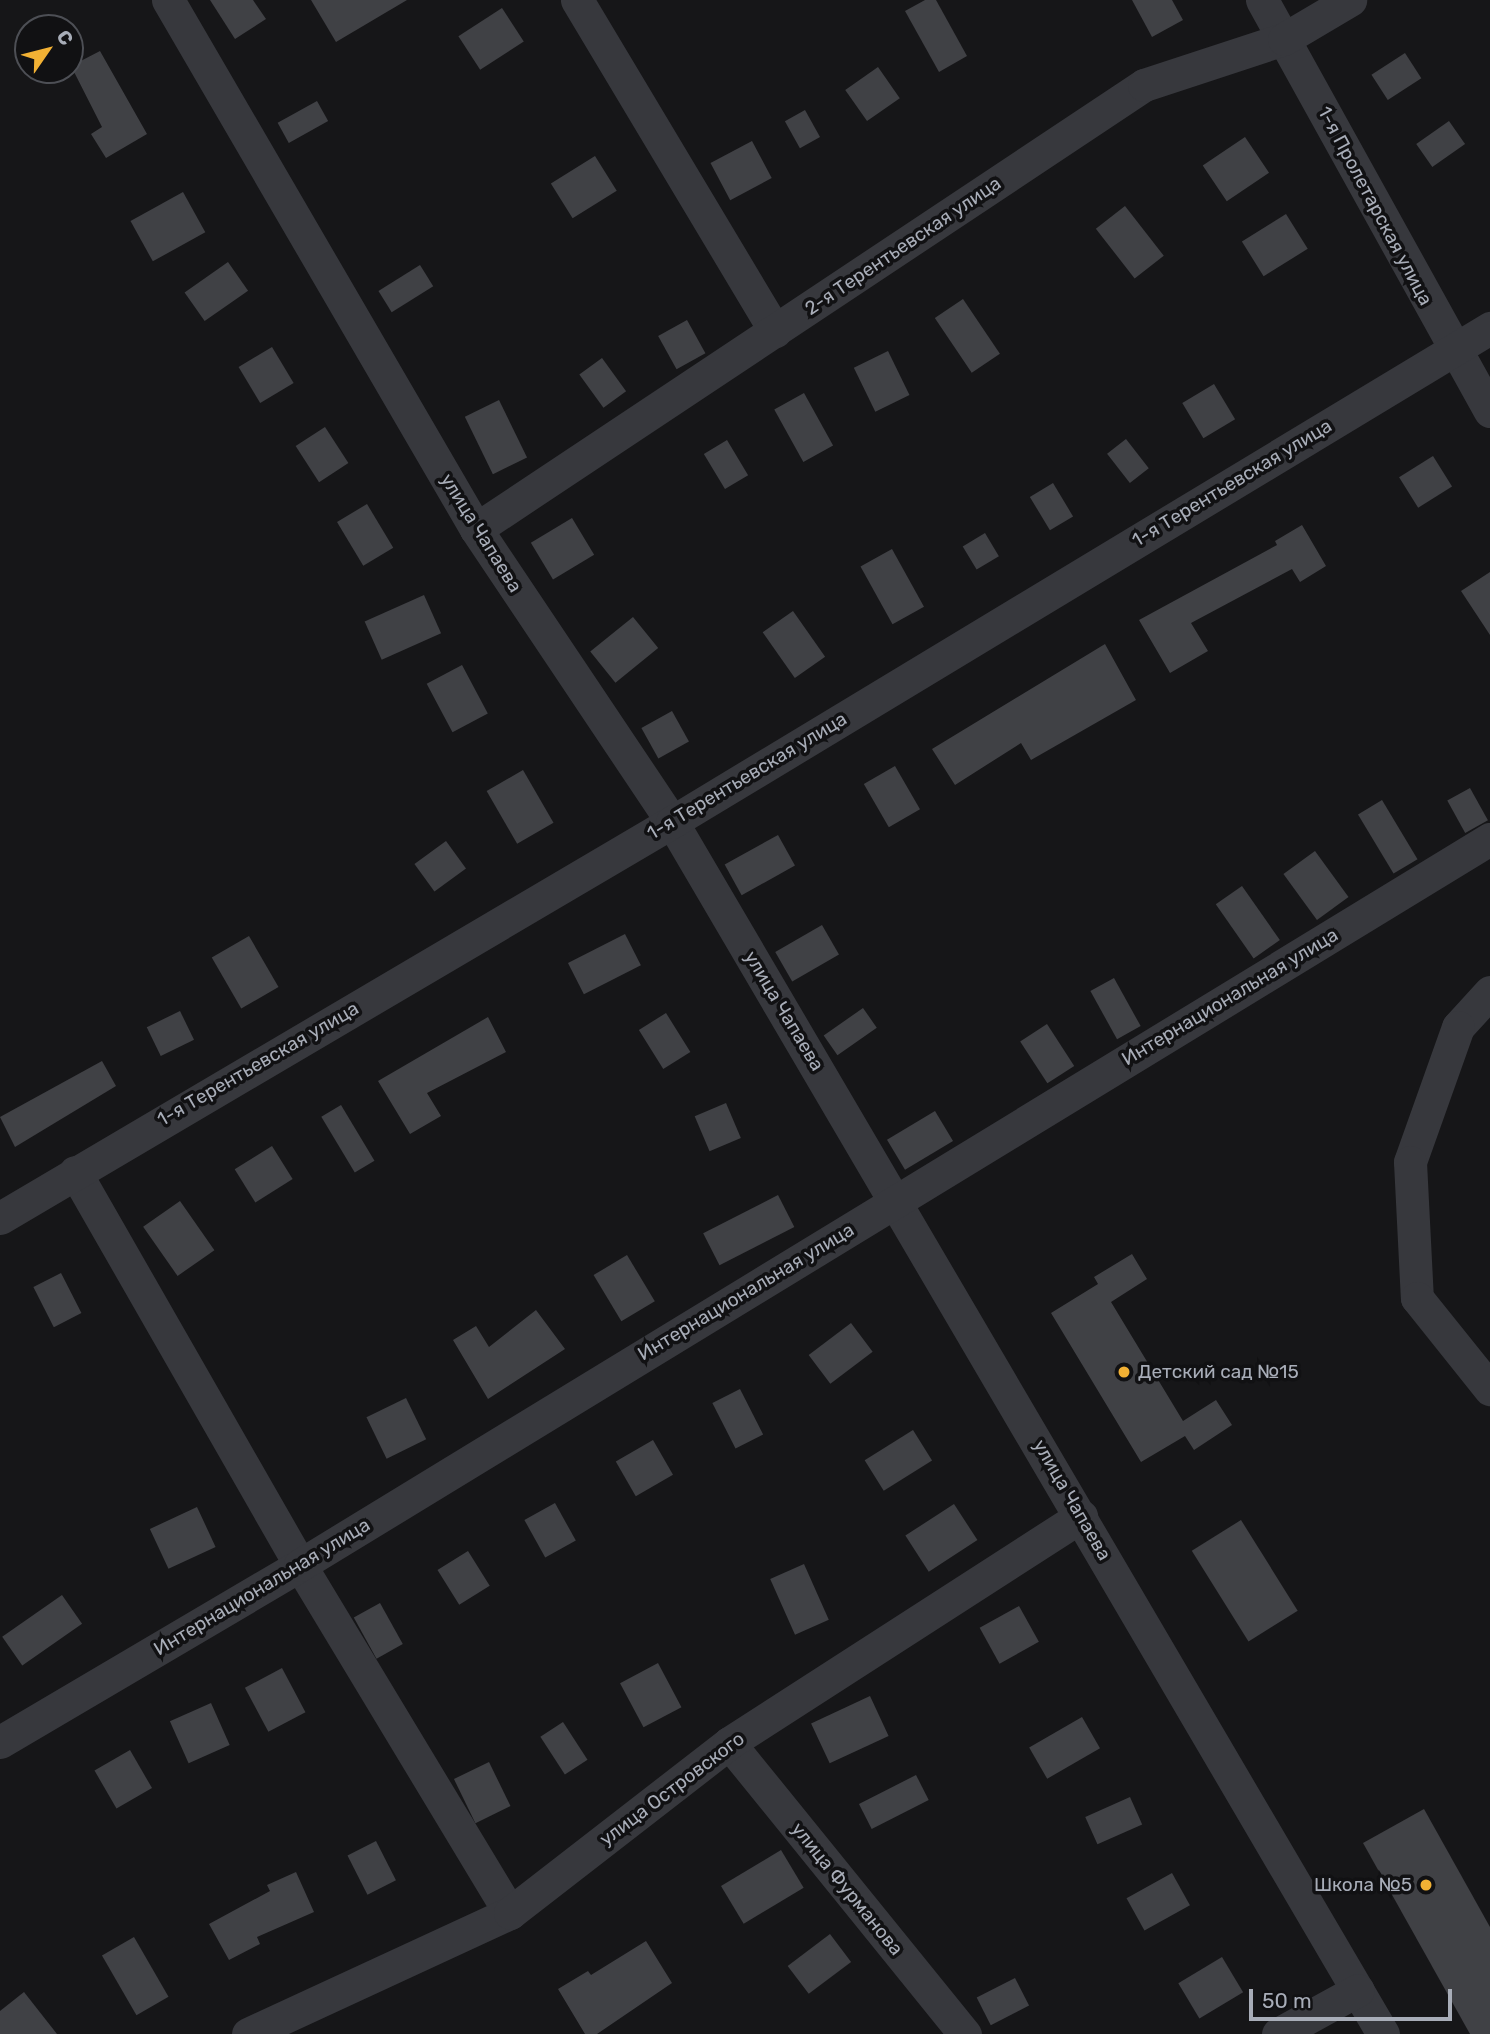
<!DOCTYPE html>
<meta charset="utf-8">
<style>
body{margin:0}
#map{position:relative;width:1490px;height:2034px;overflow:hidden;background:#161618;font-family:Rubik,sans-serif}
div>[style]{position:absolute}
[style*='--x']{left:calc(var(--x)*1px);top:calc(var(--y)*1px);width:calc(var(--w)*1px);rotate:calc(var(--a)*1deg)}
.building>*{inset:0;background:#404145;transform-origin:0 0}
.minor>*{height:33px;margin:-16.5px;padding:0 16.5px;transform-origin:16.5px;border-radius:16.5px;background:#37383d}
.dots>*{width:19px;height:19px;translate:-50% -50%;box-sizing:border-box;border:4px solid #111113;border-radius:50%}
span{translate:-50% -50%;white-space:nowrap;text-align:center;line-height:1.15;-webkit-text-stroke:7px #111113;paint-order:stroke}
.street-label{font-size:19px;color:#a8adb8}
.poi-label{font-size:19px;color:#a8adb8}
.left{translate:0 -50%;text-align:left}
.right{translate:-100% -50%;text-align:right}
.north{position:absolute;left:14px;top:14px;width:70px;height:70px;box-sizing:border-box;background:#111113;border:2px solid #4d4f55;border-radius:50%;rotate:55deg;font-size:19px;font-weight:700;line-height:28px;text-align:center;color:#a8adb8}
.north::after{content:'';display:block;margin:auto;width:24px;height:32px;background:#f2b134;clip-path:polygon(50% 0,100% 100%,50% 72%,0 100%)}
.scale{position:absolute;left:1249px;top:1989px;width:203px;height:32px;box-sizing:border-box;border:4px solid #a8adb8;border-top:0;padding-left:9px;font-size:21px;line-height:24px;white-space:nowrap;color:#a8adb8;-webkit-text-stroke:5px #111113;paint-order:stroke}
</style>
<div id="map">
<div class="building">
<i style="clip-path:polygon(210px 0,253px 0,266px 19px,235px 39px)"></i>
<i style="clip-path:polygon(311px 0,407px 0,336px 42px)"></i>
<i style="clip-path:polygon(925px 0,936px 0,967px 56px,939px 72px,905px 11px)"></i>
<i style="clip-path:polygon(1132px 0,1172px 0,1183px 20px,1152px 37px)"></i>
<i style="left:502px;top:8px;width:40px;height:52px;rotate:57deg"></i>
<i style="clip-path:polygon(100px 51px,147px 134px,106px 158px,91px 134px,102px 127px,71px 66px)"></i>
<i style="left:1405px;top:53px;width:30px;height:40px;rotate:57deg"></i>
<i style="left:878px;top:67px;width:38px;height:40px;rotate:55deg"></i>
<i style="left:317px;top:101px;width:23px;height:45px;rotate:61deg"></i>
<i style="left:805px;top:110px;width:31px;height:23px;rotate:61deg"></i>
<i style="left:1449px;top:121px;width:28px;height:40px;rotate:55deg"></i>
<i style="left:1245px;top:137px;width:43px;height:51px;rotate:56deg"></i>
<i style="left:752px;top:141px;width:42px;height:47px;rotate:62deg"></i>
<i style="left:595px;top:156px;width:41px;height:52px;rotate:58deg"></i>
<i style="left:183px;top:192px;width:46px;height:60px;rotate:61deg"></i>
<i style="left:1125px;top:206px;width:63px;height:37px;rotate:52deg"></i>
<i style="left:1286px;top:214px;width:41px;height:52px;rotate:58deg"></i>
<i style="left:228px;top:262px;width:35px;height:53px;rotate:55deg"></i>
<i style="left:420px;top:265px;width:25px;height:49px;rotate:58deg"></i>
<i style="left:963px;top:299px;width:66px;height:34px;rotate:56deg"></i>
<i style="left:687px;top:320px;width:38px;height:33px;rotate:61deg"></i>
<i style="left:272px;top:347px;width:42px;height:39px;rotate:59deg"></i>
<i style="left:888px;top:351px;width:49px;height:38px;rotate:64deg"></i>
<i style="left:602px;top:358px;width:41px;height:28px;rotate:54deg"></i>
<i style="left:1214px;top:384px;width:41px;height:37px;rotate:59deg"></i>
<i style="left:804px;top:393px;width:60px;height:34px;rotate:61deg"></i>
<i style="left:499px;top:400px;width:64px;height:38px;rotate:64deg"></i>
<i style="left:325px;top:427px;width:43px;height:35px;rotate:57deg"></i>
<i style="left:1126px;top:439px;width:37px;height:24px;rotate:52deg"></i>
<i style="left:727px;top:440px;width:41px;height:27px;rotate:59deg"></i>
<i style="left:1433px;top:456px;width:36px;height:40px;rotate:58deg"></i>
<i style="left:1053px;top:483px;width:39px;height:27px;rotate:59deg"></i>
<i style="left:367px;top:504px;width:51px;height:35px;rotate:59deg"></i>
<i style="left:572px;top:518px;width:43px;height:48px;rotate:59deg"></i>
<i style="clip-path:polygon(1302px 525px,1326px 566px,1300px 582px,1292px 569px,1191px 623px,1208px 651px,1170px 673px,1139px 620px,1277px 545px,1275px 541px)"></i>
<i style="left:985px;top:533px;width:27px;height:26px;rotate:59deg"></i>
<i style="left:892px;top:549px;width:66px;height:36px;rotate:61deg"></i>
<i style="clip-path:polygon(1490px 572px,1490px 635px,1461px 591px)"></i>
<i style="left:424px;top:595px;width:42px;height:65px;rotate:66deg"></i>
<i style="left:793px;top:611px;width:56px;height:37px;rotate:55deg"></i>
<i style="left:633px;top:617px;width:40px;height:55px;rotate:51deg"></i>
<i style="clip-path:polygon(1105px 644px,1136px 700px,1031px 760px,1021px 743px,955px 785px,932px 749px)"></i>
<i style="left:462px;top:665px;width:55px;height:40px;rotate:62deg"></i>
<i style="left:672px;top:711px;width:35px;height:35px;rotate:61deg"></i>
<i style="left:895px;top:766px;width:50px;height:36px;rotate:60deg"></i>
<i style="left:523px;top:770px;width:61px;height:42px;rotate:60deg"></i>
<i style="left:1470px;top:788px;width:37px;height:26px;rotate:61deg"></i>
<i style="left:1382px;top:800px;width:69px;height:28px;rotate:59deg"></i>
<i style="left:778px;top:835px;width:35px;height:61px;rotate:61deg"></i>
<i style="left:446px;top:841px;width:34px;height:39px;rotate:54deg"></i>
<i style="left:1315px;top:851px;width:57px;height:39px;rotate:54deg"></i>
<i style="left:1242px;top:886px;width:66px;height:32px;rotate:55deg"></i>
<i style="left:822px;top:925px;width:34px;height:54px;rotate:60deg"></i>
<i style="left:625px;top:934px;width:35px;height:64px;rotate:63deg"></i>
<i style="left:249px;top:936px;width:59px;height:43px;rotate:60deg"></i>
<i style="left:1114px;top:978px;width:55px;height:27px;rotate:61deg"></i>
<i style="left:863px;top:1008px;width:24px;height:48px;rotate:55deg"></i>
<i style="left:180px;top:1011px;width:32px;height:37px;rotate:64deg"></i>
<i style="left:666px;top:1013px;width:46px;height:32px;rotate:58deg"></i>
<i style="clip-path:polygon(488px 1017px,506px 1052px,427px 1093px,441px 1116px,410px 1134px,378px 1081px)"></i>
<i style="left:1047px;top:1024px;width:50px;height:32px;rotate:57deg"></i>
<i style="clip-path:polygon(102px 1061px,116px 1086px,15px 1147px,0 1117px)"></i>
<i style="left:726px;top:1103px;width:38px;height:34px;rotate:67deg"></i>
<i style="left:341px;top:1105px;width:65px;height:23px;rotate:59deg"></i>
<i style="left:935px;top:1111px;width:35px;height:56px;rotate:59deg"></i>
<i style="left:272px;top:1146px;width:39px;height:44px;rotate:58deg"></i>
<i style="left:778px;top:1195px;width:36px;height:84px;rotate:63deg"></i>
<i style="left:180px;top:1201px;width:60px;height:45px;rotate:55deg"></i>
<i style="clip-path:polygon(1132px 1254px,1147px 1279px,1111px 1302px,1183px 1421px,1216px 1400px,1232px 1425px,1194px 1450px,1185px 1436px,1141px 1462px,1051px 1313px,1098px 1284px,1094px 1277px)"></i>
<i style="left:627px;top:1255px;width:54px;height:39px;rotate:59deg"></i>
<i style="left:61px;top:1273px;width:45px;height:31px;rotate:63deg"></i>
<i style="clip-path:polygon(536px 1310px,565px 1349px,488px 1399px,453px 1340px,476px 1326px,489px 1347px)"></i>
<i style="left:851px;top:1323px;width:36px;height:53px;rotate:53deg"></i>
<i style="left:740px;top:1389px;width:51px;height:31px;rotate:63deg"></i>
<i style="left:406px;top:1398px;width:46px;height:44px;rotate:64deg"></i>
<i style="left:913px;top:1430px;width:36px;height:57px;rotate:58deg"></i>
<i style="left:653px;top:1440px;width:40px;height:43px;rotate:60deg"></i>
<i style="left:555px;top:1503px;width:43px;height:35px;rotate:61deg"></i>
<i style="left:954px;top:1504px;width:43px;height:58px;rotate:57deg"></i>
<i style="left:197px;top:1507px;width:44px;height:52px;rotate:65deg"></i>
<i style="left:1241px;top:1520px;width:107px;height:58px;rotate:58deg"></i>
<i style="left:468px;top:1551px;width:41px;height:36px;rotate:58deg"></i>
<i style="left:804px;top:1564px;width:61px;height:37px;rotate:66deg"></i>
<i style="left:62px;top:1595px;width:35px;height:73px;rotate:55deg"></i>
<i style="left:380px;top:1603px;width:47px;height:30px;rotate:61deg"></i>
<i style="left:1019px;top:1606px;width:41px;height:45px;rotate:61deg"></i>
<i style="left:658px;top:1663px;width:50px;height:43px;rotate:62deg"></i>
<i style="left:282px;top:1668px;width:50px;height:42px;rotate:62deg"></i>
<i style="left:870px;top:1696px;width:44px;height:65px;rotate:65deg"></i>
<i style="left:211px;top:1703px;width:46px;height:45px;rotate:66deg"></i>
<i style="left:1082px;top:1717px;width:36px;height:61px;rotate:60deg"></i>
<i style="left:563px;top:1722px;width:45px;height:27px;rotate:57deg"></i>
<i style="left:130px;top:1750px;width:44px;height:41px;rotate:60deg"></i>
<i style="left:489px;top:1762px;width:49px;height:39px;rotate:64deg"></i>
<i style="left:916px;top:1775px;width:28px;height:64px;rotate:63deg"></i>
<i style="left:1130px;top:1797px;width:30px;height:49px;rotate:66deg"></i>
<i style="clip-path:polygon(1424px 1809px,1490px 1927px,1490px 2034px,1470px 2034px,1363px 1843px)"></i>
<i style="left:376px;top:1841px;width:44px;height:32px;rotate:63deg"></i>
<i style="left:781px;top:1850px;width:44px;height:70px;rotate:59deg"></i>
<i style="clip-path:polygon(296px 1872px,314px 1912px,257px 1937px,260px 1944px,229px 1960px,209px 1924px,270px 1891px,267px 1885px)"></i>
<i style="left:1172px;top:1873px;width:37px;height:52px;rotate:61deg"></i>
<i style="left:830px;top:1934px;width:35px;height:53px;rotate:53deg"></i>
<i style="left:134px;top:1937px;width:69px;height:37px;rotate:60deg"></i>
<i style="clip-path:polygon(646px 1941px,672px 1983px,597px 2034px,585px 2034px,558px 1989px,588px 1971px,591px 1975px)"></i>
<i style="left:1222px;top:1957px;width:41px;height:51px;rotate:59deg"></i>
<i style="left:1015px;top:1978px;width:31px;height:43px;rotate:63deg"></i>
<i style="clip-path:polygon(24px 1992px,57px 2034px,0 2034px,0 2011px)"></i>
</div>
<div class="minor">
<i style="--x:168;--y:0;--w:612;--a:59.79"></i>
<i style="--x:476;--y:529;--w:353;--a:56.2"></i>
<i style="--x:672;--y:822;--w:1405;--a:59.6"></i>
<i style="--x:577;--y:0;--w:386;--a:59.1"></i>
<i style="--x:1262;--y:0;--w:470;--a:61"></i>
<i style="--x:476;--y:529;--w:802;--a:-33.61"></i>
<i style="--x:1144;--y:85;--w:147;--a:-18.2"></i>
<i style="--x:1284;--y:39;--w:77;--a:-30.6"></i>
<i style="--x:1490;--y:992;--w:47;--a:132.4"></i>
<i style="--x:1458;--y:1027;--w:143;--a:109.6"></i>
<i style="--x:1410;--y:1162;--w:136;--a:87.1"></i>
<i style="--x:1417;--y:1298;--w:117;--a:51.3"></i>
<i style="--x:75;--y:1172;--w:453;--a:60.2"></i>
<i style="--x:300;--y:1565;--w:406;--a:58.9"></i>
<i style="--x:0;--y:1218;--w:780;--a:-30.51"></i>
<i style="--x:672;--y:822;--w:956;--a:-31.13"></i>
<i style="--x:0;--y:1742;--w:348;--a:-30.5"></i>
<i style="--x:300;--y:1565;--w:1394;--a:-31.39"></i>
<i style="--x:729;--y:1743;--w:375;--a:51"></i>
<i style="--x:248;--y:2034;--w:289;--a:-24.8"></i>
<i style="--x:510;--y:1913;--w:277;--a:-37.8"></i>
<i style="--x:729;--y:1743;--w:419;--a:-32.8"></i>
<i style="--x:1278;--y:2034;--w:91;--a:-28.8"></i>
</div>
<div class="dots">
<i style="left:1124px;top:1372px;background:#f2b134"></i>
<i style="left:1426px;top:1885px;background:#f2b134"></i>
</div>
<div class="street-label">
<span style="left:1375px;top:206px;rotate:62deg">1-я Пролетарская улица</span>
<span style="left:903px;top:246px;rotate:-34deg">2-я Терентьевская улица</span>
<span style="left:1232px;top:483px;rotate:-31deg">1-я Терентьевская улица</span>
<span style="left:481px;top:533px;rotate:58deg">улица Чапаева</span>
<span style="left:747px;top:776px;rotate:-31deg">1-я Терентьевская улица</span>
<span style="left:1230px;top:997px;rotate:-31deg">Интернациональная улица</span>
<span style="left:784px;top:1011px;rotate:59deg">улица Чапаева</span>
<span style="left:258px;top:1064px;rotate:-30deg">1-я Терентьевская улица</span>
<span style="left:746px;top:1292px;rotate:-31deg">Интернациональная улица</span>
<span style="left:1072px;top:1500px;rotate:60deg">улица Чапаева</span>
<span style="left:262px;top:1587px;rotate:-31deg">Интернациональная улица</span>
<span style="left:672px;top:1789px;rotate:-37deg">улица Островского</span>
<span style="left:847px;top:1889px;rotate:51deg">улица Фурманова</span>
</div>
<div class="poi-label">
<span class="left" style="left:1138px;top:1372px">Детский сад №15</span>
<span class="right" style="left:1412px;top:1885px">Школа №5</span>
</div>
<div class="north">С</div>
<div class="scale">50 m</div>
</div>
